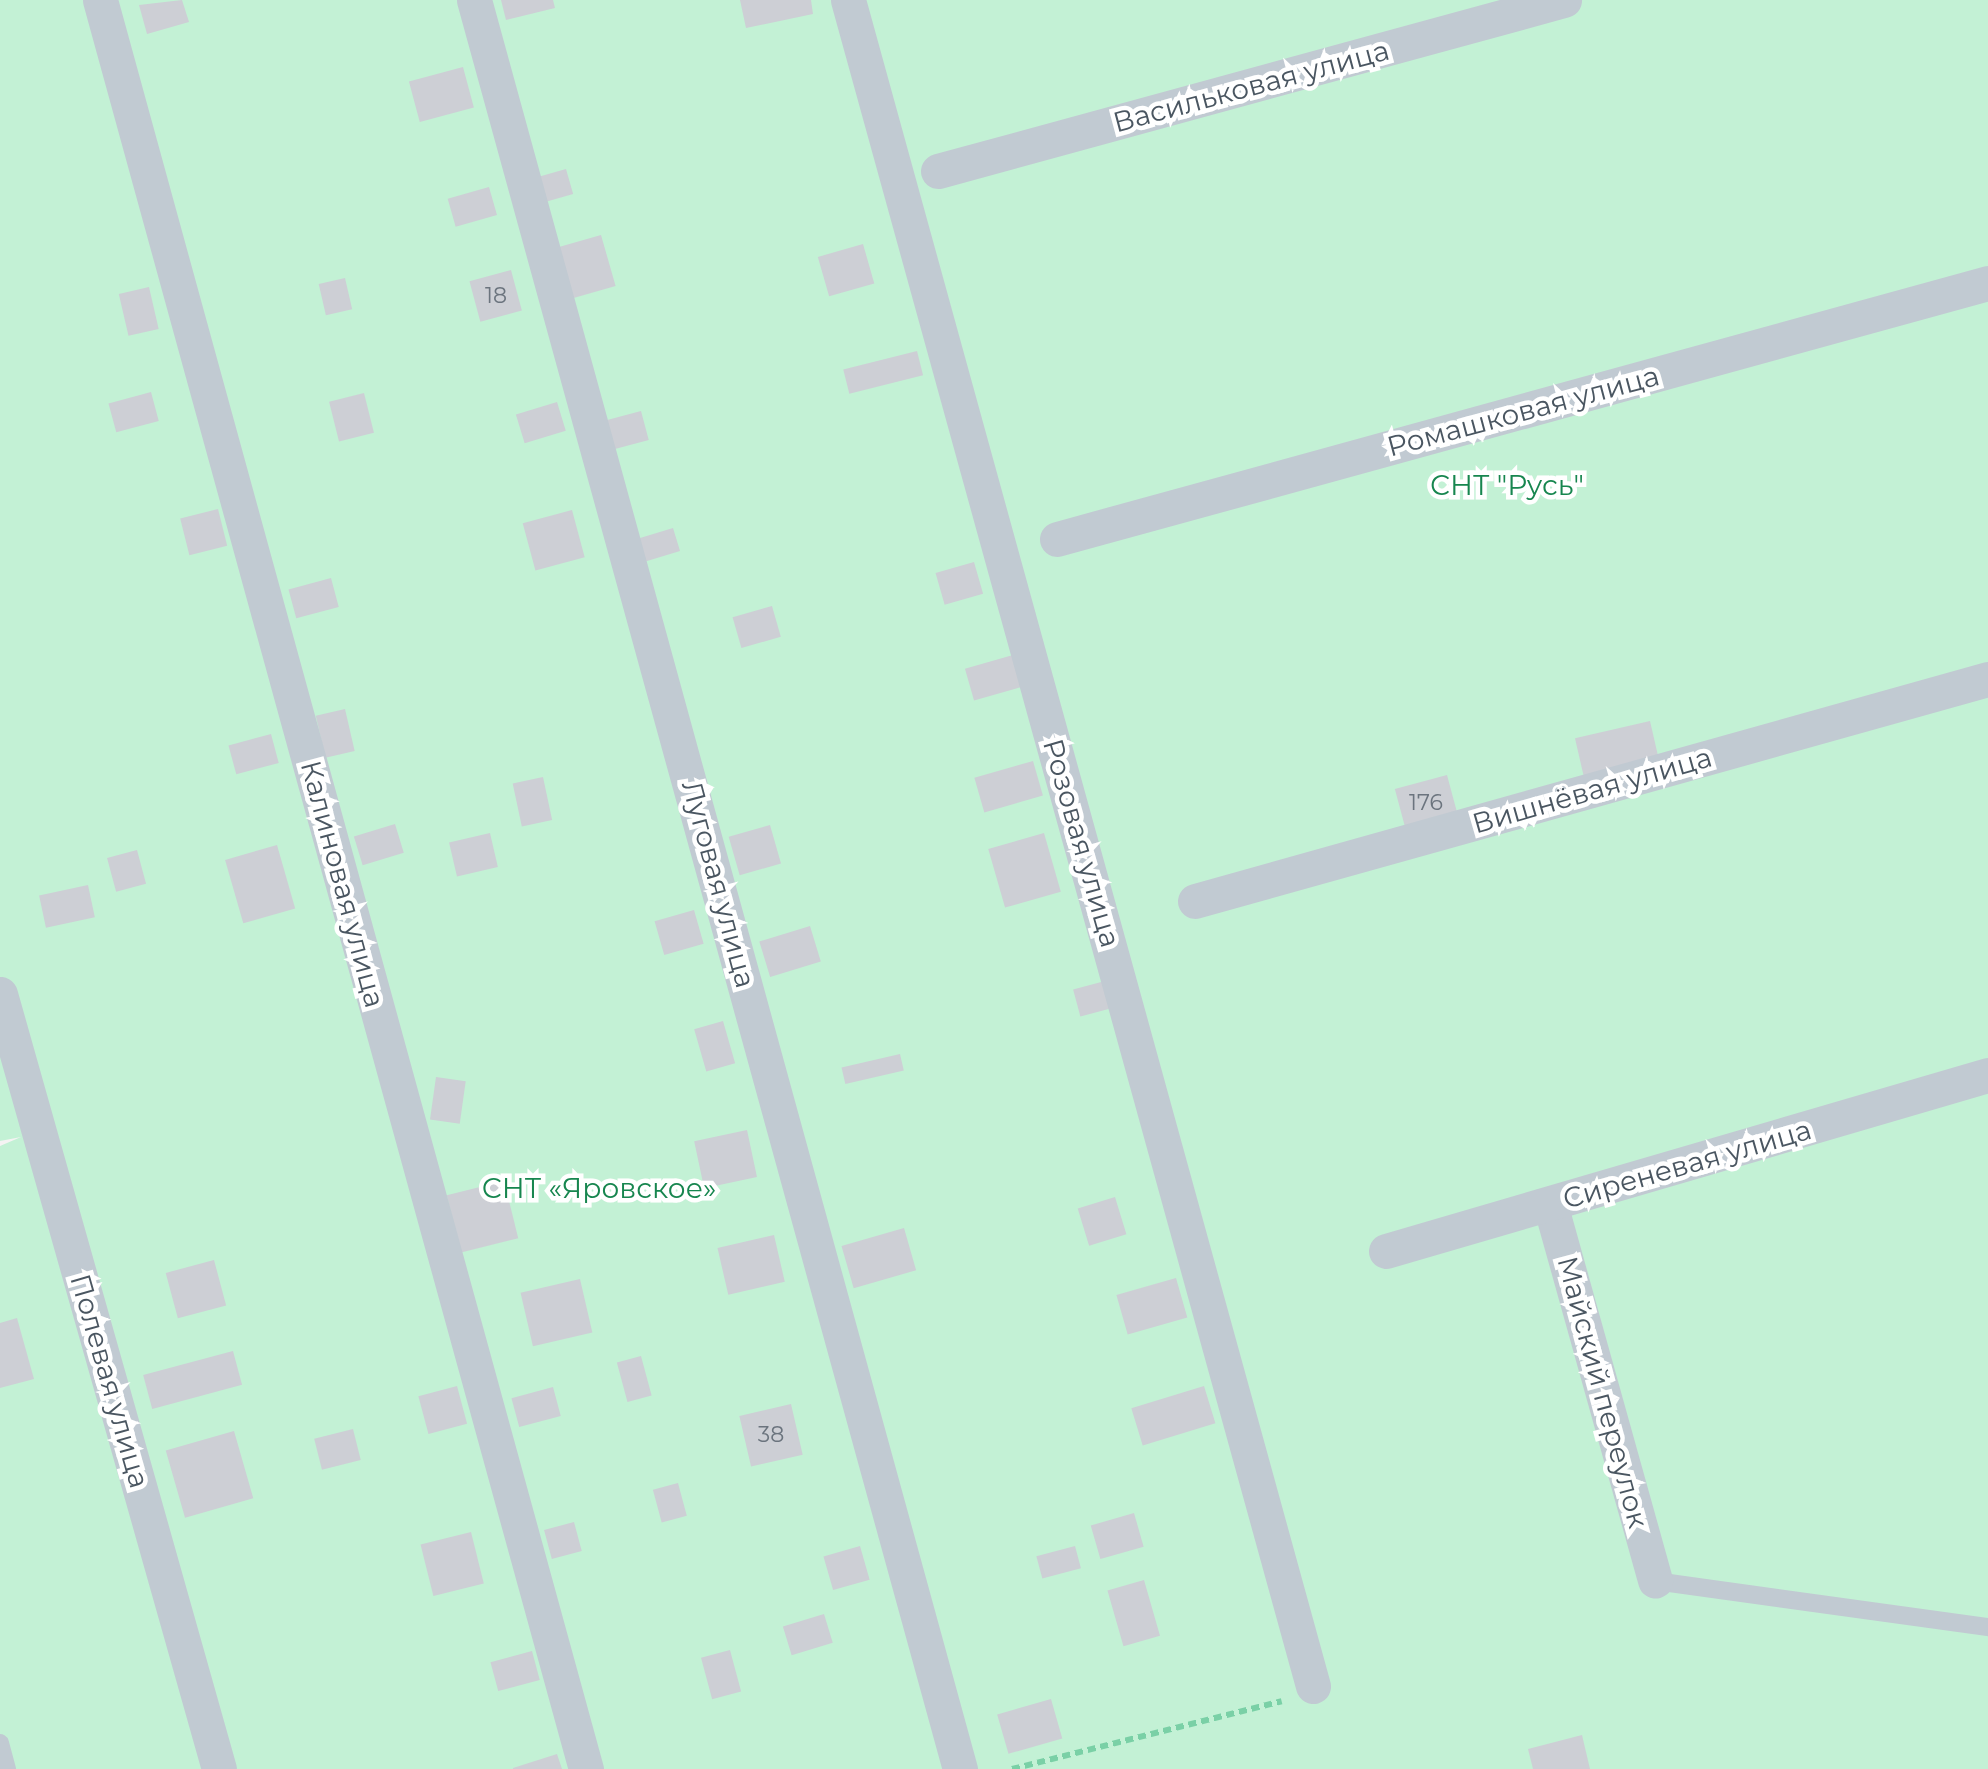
<!DOCTYPE html>
<meta charset="utf-8">
<style>
body{margin:0}
#map{position:relative;width:1988px;height:1769px;overflow:hidden;background:#f5f3f3;font-family:Montserrat,sans-serif}
div>[style]{position:absolute}
[style*='--x']{left:calc(var(--x)*1px);top:calc(var(--y)*1px);width:calc(var(--w)*1px);rotate:calc(var(--a)*1deg)}
.green>*{inset:0;background:#c3f1d5}
.building>*{inset:0;background:#cdcfd5;transform-origin:0 0}
.path>*{height:6px;margin-top:-3px;transform-origin:0;background:repeating-linear-gradient(90deg,#7ad0a6 0 8px,transparent 0 13px)}
.service>*{height:18px;margin:-9px;padding:0 9px;transform-origin:9px;border-radius:9px;background:#c1cad2}
.minor>*{height:35px;margin:-17.5px;padding:0 17.5px;transform-origin:17.5px;border-radius:17.5px;background:#c1cad2}
span{translate:-50% -50%;white-space:nowrap;text-align:center;line-height:1.15;-webkit-text-stroke:9px #fff;paint-order:stroke}
.number-label{font-size:22px;color:#6b747e}
.number-label span{-webkit-text-stroke-width:0}
.street-label{font-size:28px;color:#4a5661}
.park-label{font-size:28px;color:#17864f}
</style>
<div id="map">
<div class="green">
<i style="clip-path:polygon(0 0,1988px 0,1988px 1769px,0 1769px,0 1146px,21px 1137px,0 1141px)"></i>
</div>
<div class="building">
<i style="clip-path:polygon(182px 0,189px 22px,147px 34px,139px 5px)"></i>
<i style="clip-path:polygon(501px 0,553px 0,555px 8px,506px 20px)"></i>
<i style="clip-path:polygon(740px 0,811px 0,813px 14px,746px 28px)"></i>
<i style="left:463px;top:67px;width:42px;height:56px;rotate:75deg"></i>
<i style="left:566px;top:169px;width:26px;height:32px;rotate:74deg"></i>
<i style="left:489px;top:187px;width:29px;height:43px;rotate:74deg"></i>
<i style="left:601px;top:235px;width:53px;height:51px;rotate:74deg"></i>
<i style="left:863px;top:244px;width:41px;height:47px;rotate:74deg"></i>
<i style="left:511px;top:270px;width:42px;height:43px;rotate:75deg"></i>
<i style="left:345px;top:278px;width:32px;height:27px;rotate:77deg"></i>
<i style="left:149px;top:287px;width:43px;height:31px;rotate:77deg"></i>
<i style="left:917px;top:351px;width:25px;height:76px;rotate:76deg"></i>
<i style="left:151px;top:392px;width:30px;height:44px;rotate:75deg"></i>
<i style="left:364px;top:393px;width:41px;height:36px;rotate:76deg"></i>
<i style="left:557px;top:402px;width:30px;height:43px;rotate:73deg"></i>
<i style="left:641px;top:411px;width:30px;height:36px;rotate:75deg"></i>
<i style="left:218px;top:509px;width:38px;height:39px;rotate:76deg"></i>
<i style="left:572px;top:510px;width:49px;height:51px;rotate:75deg"></i>
<i style="left:673px;top:528px;width:24px;height:37px;rotate:73deg"></i>
<i style="left:974px;top:562px;width:33px;height:40px;rotate:74deg"></i>
<i style="left:331px;top:578px;width:30px;height:44px;rotate:75deg"></i>
<i style="left:772px;top:606px;width:32px;height:41px;rotate:74deg"></i>
<i style="left:1013px;top:655px;width:33px;height:50px;rotate:74deg"></i>
<i style="left:345px;top:709px;width:43px;height:30px;rotate:77deg"></i>
<i style="left:1650px;top:721px;width:43px;height:77px;rotate:77deg"></i>
<i style="left:271px;top:734px;width:30px;height:44px;rotate:75deg"></i>
<i style="left:1033px;top:761px;width:36px;height:61px;rotate:74deg"></i>
<i style="left:1447px;top:775px;width:43px;height:54px;rotate:75deg"></i>
<i style="left:543px;top:777px;width:44px;height:31px;rotate:78deg"></i>
<i style="left:395px;top:824px;width:30px;height:43px;rotate:73deg"></i>
<i style="left:770px;top:825px;width:40px;height:43px;rotate:74deg"></i>
<i style="left:490px;top:833px;width:35px;height:42px;rotate:77deg"></i>
<i style="left:1044px;top:833px;width:61px;height:58px;rotate:74deg"></i>
<i style="left:277px;top:845px;width:66px;height:54px;rotate:74deg"></i>
<i style="left:137px;top:850px;width:35px;height:31px;rotate:75deg"></i>
<i style="left:88px;top:885px;width:33px;height:50px;rotate:78deg"></i>
<i style="left:694px;top:910px;width:35px;height:41px;rotate:74deg"></i>
<i style="left:810px;top:926px;width:37px;height:53px;rotate:73deg"></i>
<i style="left:1105px;top:981px;width:28px;height:33px;rotate:75deg"></i>
<i style="left:723px;top:1021px;width:44px;height:30px;rotate:74deg"></i>
<i style="left:900px;top:1054px;width:17px;height:60px;rotate:77deg"></i>
<i style="left:436px;top:1077px;width:30px;height:43px;rotate:8deg"></i>
<i style="left:747px;top:1130px;width:48px;height:54px;rotate:78deg"></i>
<i style="left:504px;top:1181px;width:59px;height:59px;rotate:76deg"></i>
<i style="left:1115px;top:1197px;width:39px;height:39px;rotate:73deg"></i>
<i style="left:904px;top:1228px;width:44px;height:65px;rotate:74deg"></i>
<i style="left:774px;top:1235px;width:48px;height:58px;rotate:77deg"></i>
<i style="left:214px;top:1260px;width:47px;height:50px;rotate:75deg"></i>
<i style="left:1176px;top:1278px;width:41px;height:62px;rotate:74deg"></i>
<i style="left:580px;top:1279px;width:55px;height:61px;rotate:77deg"></i>
<i style="clip-path:polygon(17px 1318px,34px 1379px,0 1388px,0 1323px)"></i>
<i style="left:233px;top:1351px;width:35px;height:93px;rotate:75deg"></i>
<i style="left:641px;top:1356px;width:41px;height:25px;rotate:75deg"></i>
<i style="left:457px;top:1386px;width:39px;height:40px;rotate:75deg"></i>
<i style="left:1204px;top:1386px;width:39px;height:76px;rotate:73deg"></i>
<i style="left:553px;top:1387px;width:30px;height:43px;rotate:75deg"></i>
<i style="left:791px;top:1404px;width:52px;height:53px;rotate:77deg"></i>
<i style="left:353px;top:1429px;width:32px;height:40px;rotate:76deg"></i>
<i style="left:234px;top:1431px;width:70px;height:71px;rotate:74deg"></i>
<i style="left:678px;top:1483px;width:34px;height:26px;rotate:75deg"></i>
<i style="left:1134px;top:1513px;width:35px;height:45px;rotate:74deg"></i>
<i style="left:574px;top:1522px;width:30px;height:31px;rotate:75deg"></i>
<i style="left:471px;top:1532px;width:53px;height:52px;rotate:76deg"></i>
<i style="left:860px;top:1546px;width:35px;height:38px;rotate:74deg"></i>
<i style="left:1075px;top:1546px;width:23px;height:40px;rotate:75deg"></i>
<i style="left:1144px;top:1580px;width:58px;height:38px;rotate:74deg"></i>
<i style="left:824px;top:1614px;width:30px;height:43px;rotate:73deg"></i>
<i style="left:730px;top:1650px;width:43px;height:30px;rotate:75deg"></i>
<i style="left:532px;top:1651px;width:30px;height:43px;rotate:75deg"></i>
<i style="left:1051px;top:1699px;width:41px;height:56px;rotate:74deg"></i>
<i style="clip-path:polygon(1582px 1735px,1590px 1769px,1533px 1769px,1528px 1749px)"></i>
<i style="clip-path:polygon(557px 1754px,562px 1769px,513px 1769px,513px 1768px)"></i>
</div>
<div class="path">
<i style="--x:1012;--y:1769;--w:278;--a:-14.1"></i>
</div>
<div class="service">
<i style="--x:1655;--y:1581;--w:336;--a:7.9"></i>
<i style="--x:0;--y:1743;--w:27;--a:75"></i>
</div>
<div class="minor">
<i style="--x:100;--y:0;--w:1835;--a:74.64"></i>
<i style="--x:474;--y:0;--w:1835;--a:74.64"></i>
<i style="--x:848;--y:0;--w:1749;--a:74.58"></i>
<i style="--x:938;--y:171;--w:649;--a:-15.28"></i>
<i style="--x:1057;--y:539;--w:966;--a:-15.37"></i>
<i style="--x:1195;--y:901;--w:823;--a:-15.64"></i>
<i style="--x:0;--y:994;--w:805;--a:74.22"></i>
<i style="--x:1550;--y:1204;--w:391;--a:74.4"></i>
<i style="--x:1386;--y:1251;--w:627;--a:-16.3"></i>
</div>
<div class="number-label">
<span style="left:496px;top:296px">18</span>
<span style="left:1426px;top:803px">176</span>
<span style="left:771px;top:1435px">38</span>
</div>
<div class="street-label">
<span style="left:1251px;top:86px;rotate:-15deg">Васильковая улица</span>
<span style="left:1523px;top:411px;rotate:-15deg">Ромашковая улица</span>
<span style="left:1592px;top:790px;rotate:-16deg">Вишнёвая улица</span>
<span style="left:1082px;top:843px;rotate:74deg">Розовая улица</span>
<span style="left:343px;top:884px;rotate:75deg">Калиновая улица</span>
<span style="left:719px;top:884px;rotate:75deg">Луговая улица</span>
<span style="left:1687px;top:1164px;rotate:-16deg">Сиреневая улица</span>
<span style="left:110px;top:1381px;rotate:74deg">Полевая улица</span>
<span style="left:1603px;top:1392px;rotate:75deg">Майский переулок</span>
</div>
<div class="park-label">
<span style="left:1507px;top:485px">СНТ "Русь"</span>
<span style="left:599px;top:1188px">СНТ «Яровское»</span>
</div>
</div>
